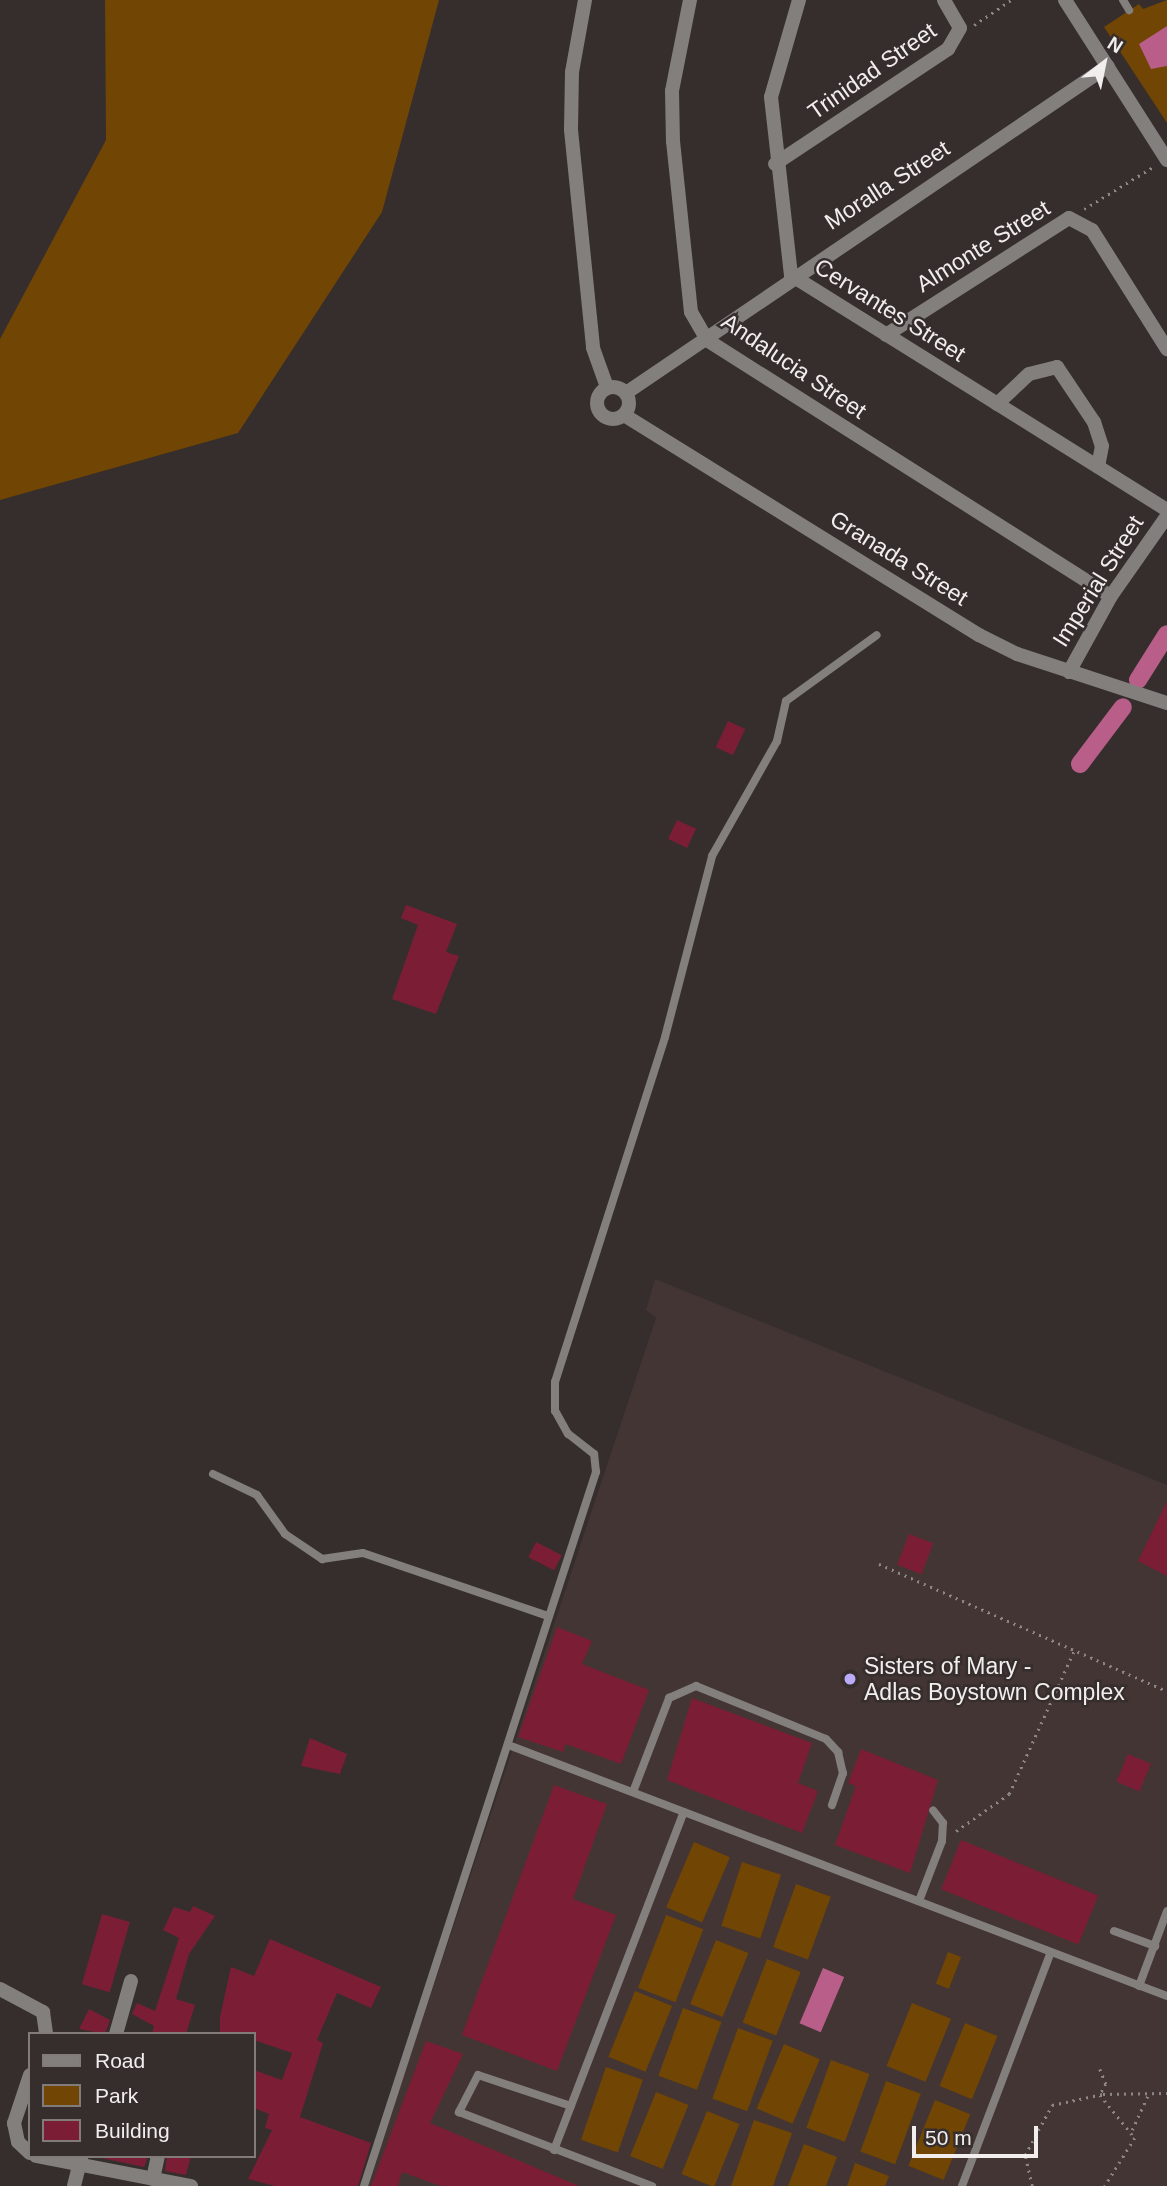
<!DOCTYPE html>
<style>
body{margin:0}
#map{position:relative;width:1167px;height:2186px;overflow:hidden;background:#352e2d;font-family:Arial,sans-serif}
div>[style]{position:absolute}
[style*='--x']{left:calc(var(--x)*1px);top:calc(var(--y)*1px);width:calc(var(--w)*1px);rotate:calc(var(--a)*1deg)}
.built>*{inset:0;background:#433533}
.green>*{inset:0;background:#714503;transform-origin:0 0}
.water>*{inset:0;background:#b95e89;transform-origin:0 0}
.canal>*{height:18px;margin:-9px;padding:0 9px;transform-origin:9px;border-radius:9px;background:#b95e89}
.building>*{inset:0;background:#7b1e35;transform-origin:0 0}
.path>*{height:2.5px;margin-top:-1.25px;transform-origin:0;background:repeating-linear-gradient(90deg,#8d8887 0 2px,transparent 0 7px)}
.service>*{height:8px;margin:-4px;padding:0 4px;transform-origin:4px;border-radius:4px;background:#827f7d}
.minor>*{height:14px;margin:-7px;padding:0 7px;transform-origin:7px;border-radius:7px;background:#827f7d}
.minor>.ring{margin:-7px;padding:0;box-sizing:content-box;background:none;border:14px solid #827f7d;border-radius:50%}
.dots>*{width:19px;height:19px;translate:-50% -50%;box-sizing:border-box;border:4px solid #352e2d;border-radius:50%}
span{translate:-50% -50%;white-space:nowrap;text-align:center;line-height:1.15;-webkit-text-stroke:5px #352e2d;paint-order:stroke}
.street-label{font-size:23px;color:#f2eeed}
.poi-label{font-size:23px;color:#f2eeed}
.left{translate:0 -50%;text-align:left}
.legend{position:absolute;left:28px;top:2032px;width:228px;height:126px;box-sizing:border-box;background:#352e2d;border:2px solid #817b7a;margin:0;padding:9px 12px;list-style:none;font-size:21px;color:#f2eeed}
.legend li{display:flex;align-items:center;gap:14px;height:35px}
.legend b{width:35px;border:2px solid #817b7a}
.north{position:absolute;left:1069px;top:28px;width:70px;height:70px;-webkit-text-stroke:5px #352e2d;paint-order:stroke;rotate:32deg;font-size:19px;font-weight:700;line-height:28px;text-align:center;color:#f2eeed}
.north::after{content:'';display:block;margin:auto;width:24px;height:32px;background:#f2eeed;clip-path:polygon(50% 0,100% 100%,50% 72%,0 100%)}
.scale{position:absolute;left:912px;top:2126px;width:126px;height:32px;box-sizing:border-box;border:4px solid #f2eeed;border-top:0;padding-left:9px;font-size:21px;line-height:24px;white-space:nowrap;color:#f2eeed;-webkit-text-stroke:5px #352e2d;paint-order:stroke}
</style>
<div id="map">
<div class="built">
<i style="clip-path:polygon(655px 1279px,1167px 1485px,1167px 2186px,367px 2186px,656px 1318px,646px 1310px)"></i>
</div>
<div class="green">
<i style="clip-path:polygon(105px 0,439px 0,382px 212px,238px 433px,0 500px,0 339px,106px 140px)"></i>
<i style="clip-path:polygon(1167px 0,1167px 123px,1104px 27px,1139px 4px,1143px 9px)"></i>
<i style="clip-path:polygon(1167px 627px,1167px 643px,1144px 681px,1134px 679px)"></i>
<i style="left:694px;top:1842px;width:39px;height:71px;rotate:23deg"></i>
<i style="left:742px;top:1862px;width:41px;height:67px;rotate:18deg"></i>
<i style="left:796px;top:1884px;width:37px;height:67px;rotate:20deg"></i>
<i style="left:666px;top:1915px;width:40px;height:78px;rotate:21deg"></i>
<i style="left:716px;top:1940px;width:35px;height:69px;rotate:22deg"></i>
<i style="left:948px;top:1952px;width:14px;height:34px;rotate:21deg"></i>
<i style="left:767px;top:1959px;width:36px;height:68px;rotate:21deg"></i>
<i style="left:635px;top:1991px;width:40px;height:71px;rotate:22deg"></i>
<i style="left:912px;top:2003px;width:42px;height:68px;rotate:22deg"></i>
<i style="left:683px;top:2008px;width:41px;height:72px;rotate:20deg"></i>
<i style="left:965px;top:2023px;width:35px;height:68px;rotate:22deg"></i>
<i style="left:738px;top:2028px;width:37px;height:75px;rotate:20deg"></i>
<i style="left:784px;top:2044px;width:39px;height:70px;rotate:23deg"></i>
<i style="left:831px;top:2060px;width:41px;height:72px;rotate:20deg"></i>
<i style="left:606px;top:2067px;width:39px;height:77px;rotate:19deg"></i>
<i style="left:886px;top:2081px;width:37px;height:75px;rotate:20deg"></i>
<i style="left:656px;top:2092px;width:35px;height:69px;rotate:22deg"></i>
<i style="left:935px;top:2100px;width:38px;height:71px;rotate:22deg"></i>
<i style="left:707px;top:2111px;width:35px;height:68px;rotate:22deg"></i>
<i style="clip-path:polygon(754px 2120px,792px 2133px,773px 2186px,731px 2186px)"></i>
<i style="clip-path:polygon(804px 2144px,837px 2157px,826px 2186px,788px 2186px)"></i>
<i style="clip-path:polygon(855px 2163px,889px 2176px,885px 2186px,847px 2186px)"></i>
</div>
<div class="water">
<i style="clip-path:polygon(1167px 26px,1167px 66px,1151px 69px,1139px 44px)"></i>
<i style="left:823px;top:1968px;width:23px;height:60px;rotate:23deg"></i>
</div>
<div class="canal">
<i style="--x:1138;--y:680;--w:54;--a:-57.8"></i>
<i style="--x:1080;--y:764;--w:71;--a:-53"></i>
</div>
<div class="building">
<i style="left:728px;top:721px;width:19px;height:29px;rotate:25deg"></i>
<i style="left:677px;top:820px;width:21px;height:21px;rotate:25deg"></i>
<i style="clip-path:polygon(406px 905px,457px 924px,446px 952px,459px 956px,436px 1014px,392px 999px,418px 925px,401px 918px)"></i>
<i style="clip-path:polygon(1167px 1501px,1167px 1576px,1138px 1561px)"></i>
<i style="left:909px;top:1534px;width:26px;height:33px;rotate:21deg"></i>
<i style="left:536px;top:1542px;width:29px;height:17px;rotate:27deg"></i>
<i style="clip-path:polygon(557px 1627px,592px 1641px,582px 1664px,649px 1690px,621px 1764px,566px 1744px,563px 1752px,518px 1737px)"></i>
<i style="clip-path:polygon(692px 1698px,812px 1743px,798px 1783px,818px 1791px,802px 1833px,667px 1780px)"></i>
<i style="clip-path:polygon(310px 1738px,347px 1754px,340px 1774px,301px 1766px)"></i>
<i style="clip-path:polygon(861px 1749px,938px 1780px,910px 1873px,835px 1845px,856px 1786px,848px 1783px)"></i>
<i style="left:1128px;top:1754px;width:25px;height:30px;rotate:23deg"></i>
<i style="clip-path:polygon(554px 1785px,607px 1804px,573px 1899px,616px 1915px,557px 2071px,462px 2035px)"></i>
<i style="left:961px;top:1840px;width:148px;height:53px;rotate:22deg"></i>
<i style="clip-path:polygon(193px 1906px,215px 1916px,189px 1954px,176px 1999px,195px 2005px,186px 2034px,152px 2034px,154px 2026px,132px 2014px,137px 2003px,155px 2011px,179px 1938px,163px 1930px,174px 1907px,190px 1912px)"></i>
<i style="left:102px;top:1914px;width:29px;height:73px;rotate:16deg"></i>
<i style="clip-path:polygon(270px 1939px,381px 1987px,371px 2008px,337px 1993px,317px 2040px,323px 2043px,300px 2117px,371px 2143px,358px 2186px,275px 2186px,248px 2179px,272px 2130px,265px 2128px,269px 2114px,254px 2108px,254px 2070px,282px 2080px,292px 2053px,254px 2040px,254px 2034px,220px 2034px,220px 2017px,231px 1967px,254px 1976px)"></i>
<i style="clip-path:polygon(89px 2009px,110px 2020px,105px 2034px,79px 2029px)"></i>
<i style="clip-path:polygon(426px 2041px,463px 2054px,430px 2123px,579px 2186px,441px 2186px,402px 2172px,398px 2186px,371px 2186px)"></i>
<i style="clip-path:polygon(92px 2156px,148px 2156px,144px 2167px)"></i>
<i style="clip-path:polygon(167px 2156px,191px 2156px,186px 2175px,165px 2171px)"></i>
</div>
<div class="path">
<i style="--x:974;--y:25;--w:45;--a:-34"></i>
<i style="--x:1084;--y:209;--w:81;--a:-31.3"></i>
<i style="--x:879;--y:1564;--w:315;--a:23.8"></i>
<i style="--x:956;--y:1831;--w:65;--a:-34.9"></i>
<i style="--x:1009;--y:1794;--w:157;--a:-65.6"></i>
<i style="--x:1100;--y:2069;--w:16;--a:68"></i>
<i style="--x:1106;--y:2084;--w:13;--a:119"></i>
<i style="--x:1100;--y:2095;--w:55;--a:50.9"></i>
<i style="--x:1135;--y:2138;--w:57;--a:122"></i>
<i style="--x:1132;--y:2130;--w:41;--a:-65.3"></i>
<i style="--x:1032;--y:2186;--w:32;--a:-103"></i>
<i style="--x:1025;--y:2155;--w:57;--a:-61.6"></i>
<i style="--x:1052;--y:2105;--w:52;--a:-12.2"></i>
<i style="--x:1103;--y:2094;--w:64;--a:-0.9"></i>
</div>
<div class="service">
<i style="--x:1123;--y:0;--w:12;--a:59"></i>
<i style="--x:213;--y:1474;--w:49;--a:25.5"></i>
<i style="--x:257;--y:1495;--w:48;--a:54.3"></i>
<i style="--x:285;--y:1534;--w:45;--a:34"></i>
<i style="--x:322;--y:1559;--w:41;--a:-8.3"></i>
<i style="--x:363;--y:1553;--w:195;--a:18.8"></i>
<i style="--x:511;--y:1746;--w:702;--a:20.86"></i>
<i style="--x:633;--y:1792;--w:101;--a:-69"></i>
<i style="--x:669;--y:1698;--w:30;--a:-24"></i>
<i style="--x:696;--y:1686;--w:140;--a:22.2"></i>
<i style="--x:826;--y:1739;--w:18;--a:47"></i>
<i style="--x:838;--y:1752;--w:22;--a:77"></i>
<i style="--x:843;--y:1773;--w:34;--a:109"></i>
<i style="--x:919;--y:1901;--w:64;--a:-69"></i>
<i style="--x:942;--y:1841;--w:18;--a:-87"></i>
<i style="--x:943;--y:1823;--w:16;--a:-128"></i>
<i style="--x:1114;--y:1931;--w:44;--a:20.1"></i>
<i style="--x:1139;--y:1986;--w:80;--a:-69.5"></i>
<i style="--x:571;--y:2106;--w:98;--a:-161.6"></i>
<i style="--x:478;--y:2075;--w:42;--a:117.2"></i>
<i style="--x:459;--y:2112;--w:207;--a:21"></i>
<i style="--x:554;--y:2150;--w:362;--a:-69"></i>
<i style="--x:364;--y:2186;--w:751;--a:-72"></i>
<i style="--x:596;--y:1472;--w:18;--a:-96"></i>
<i style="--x:594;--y:1454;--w:33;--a:-142"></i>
<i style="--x:568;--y:1434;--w:26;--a:-119"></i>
<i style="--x:555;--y:1411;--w:29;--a:-90"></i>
<i style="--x:555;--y:1382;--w:362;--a:-72.3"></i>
<i style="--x:665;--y:1037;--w:187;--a:-75.4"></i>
<i style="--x:712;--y:856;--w:132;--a:-60.5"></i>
<i style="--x:777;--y:741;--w:41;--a:-77.3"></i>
<i style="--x:786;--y:701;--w:112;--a:-36"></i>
<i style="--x:962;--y:2186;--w:250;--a:-69.2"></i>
</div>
<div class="minor">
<i style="--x:585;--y:0;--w:73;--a:100.2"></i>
<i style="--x:572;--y:72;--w:58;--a:91"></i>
<i style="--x:571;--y:130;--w:219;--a:84.2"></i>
<i style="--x:593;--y:348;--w:41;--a:70.3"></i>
<i style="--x:690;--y:0;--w:93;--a:101.2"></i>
<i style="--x:672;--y:91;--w:50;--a:88.9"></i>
<i style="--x:673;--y:141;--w:172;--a:84"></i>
<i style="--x:691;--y:312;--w:32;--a:60"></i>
<i style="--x:707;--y:340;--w:478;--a:32.4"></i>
<i style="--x:799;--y:0;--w:101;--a:106.1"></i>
<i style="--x:771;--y:97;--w:179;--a:83.6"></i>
<i style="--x:791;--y:275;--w:443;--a:32"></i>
<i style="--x:1065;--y:0;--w:190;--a:57.5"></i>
<i style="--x:775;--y:164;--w:208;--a:-33.6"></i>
<i style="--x:948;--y:49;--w:24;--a:-60"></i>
<i style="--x:960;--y:28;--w:32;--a:-120"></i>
<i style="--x:886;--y:335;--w:217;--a:-32.6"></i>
<i style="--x:1069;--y:218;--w:26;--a:28"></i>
<i style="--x:1092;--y:230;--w:141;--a:57.8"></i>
<i class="ring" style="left:597px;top:387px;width:18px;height:18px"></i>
<i style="--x:626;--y:393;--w:582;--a:-34.15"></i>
<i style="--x:997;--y:404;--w:44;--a:-43.2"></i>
<i style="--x:1029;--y:374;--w:29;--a:-14"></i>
<i style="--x:1057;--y:367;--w:66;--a:56.1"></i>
<i style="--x:1094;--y:422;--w:25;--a:72"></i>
<i style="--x:1102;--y:446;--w:21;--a:101"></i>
<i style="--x:624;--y:415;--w:418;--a:31.8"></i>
<i style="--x:979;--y:635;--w:42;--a:26.6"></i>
<i style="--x:1017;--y:654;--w:158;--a:18.1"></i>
<i style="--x:1069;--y:672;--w:87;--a:-61.1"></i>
<i style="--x:1111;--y:596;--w:98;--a:-55"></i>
<i style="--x:0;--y:1989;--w:49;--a:28.1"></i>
<i style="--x:43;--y:2012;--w:22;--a:82"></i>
<i style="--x:116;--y:2034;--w:55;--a:-74.2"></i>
<i style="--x:30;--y:2075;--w:51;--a:108.4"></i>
<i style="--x:14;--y:2123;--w:19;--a:78"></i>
<i style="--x:18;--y:2142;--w:16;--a:43"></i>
<i style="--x:36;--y:2156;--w:158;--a:11"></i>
<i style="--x:153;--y:2179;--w:24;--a:-78"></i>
<i style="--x:74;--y:2186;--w:30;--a:-76"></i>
</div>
<div class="dots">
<i style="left:850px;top:1679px;background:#bbaaf6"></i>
</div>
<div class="street-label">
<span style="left:872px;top:71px;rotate:-35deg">Trinidad Street</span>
<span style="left:887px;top:185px;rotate:-33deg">Moralla Street</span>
<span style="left:983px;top:246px;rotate:-32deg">Almonte Street</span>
<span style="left:890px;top:310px;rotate:32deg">Cervantes Street</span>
<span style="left:794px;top:366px;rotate:34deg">Andalucia Street</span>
<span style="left:899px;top:558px;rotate:32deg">Granada Street</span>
<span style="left:1098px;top:581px;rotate:-58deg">Imperial Street</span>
</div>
<div class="poi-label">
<span class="left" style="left:864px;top:1679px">Sisters of Mary -<br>Adlas Boystown Complex</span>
</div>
<ul class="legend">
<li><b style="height:9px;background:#827f7d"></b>Road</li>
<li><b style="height:19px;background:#714503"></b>Park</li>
<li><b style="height:19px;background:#7b1e35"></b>Building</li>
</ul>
<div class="north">N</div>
<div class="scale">50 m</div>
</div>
